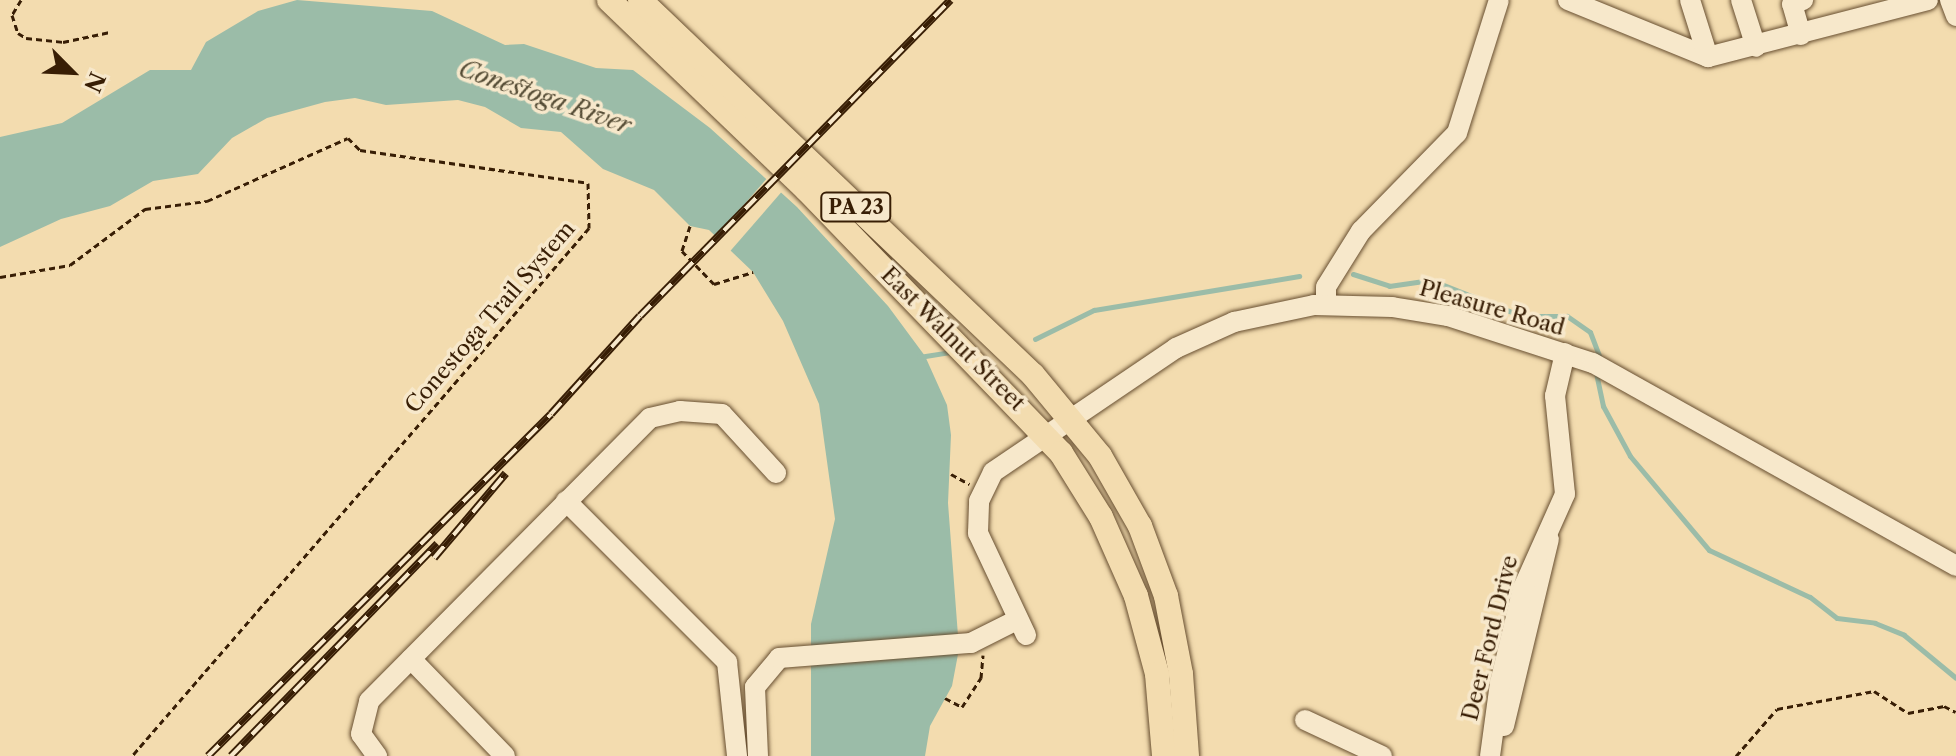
<!DOCTYPE html>
<style>
body{margin:0}
#map{position:relative;width:1956px;height:756px;overflow:hidden;background:#f3dcaf;font-family:"Libre Caslon Text",serif}
div>[style]{position:absolute}
[style*='--x']{left:calc(var(--x)*1px);top:calc(var(--y)*1px);width:calc(var(--w)*1px);rotate:calc(var(--a)*1deg)}
.water>*{inset:0;background:#9bbca8}
.pier>*{inset:0;background:#f3dcaf;transform-origin:0 0}
.stream>*{height:5px;margin:-2.5px;padding:0 2.5px;transform-origin:2.5px;border-radius:2.5px;background:#9bbca8}
.path>*{height:3px;margin-top:-1.5px;transform-origin:0;background:repeating-linear-gradient(90deg,#381e05 0 6px,transparent 0 10px)}
.roads{filter:drop-shadow(0 0 2px #674e30) drop-shadow(0 0 2px #674e30)}
.minor>*{height:20px;margin:-10px;padding:0 10px;transform-origin:10px;border-radius:10px;background:#f7e8cb}
.major>*{height:24px;margin:-12px;padding:0 12px;transform-origin:12px;border-radius:12px;background:#f3dcaf}
.rail>*{height:8px;margin-top:-4px;transform-origin:0;background:repeating-linear-gradient(90deg,#f7e8cb 0 15px,#381e05 0 30px);box-sizing:border-box;border-block:2px solid #381e05}
span{translate:-50% -50%;white-space:nowrap;text-align:center;line-height:1.15;-webkit-text-stroke:7px #f7e8cb;paint-order:stroke}
.shield-label span{padding:2px 6px;background:#f7e8cb;border:2px solid;border-radius:6px;-webkit-text-stroke-width:0}
.shield-label{font-size:20px;color:#381e05;font-weight:700}
.street-label{font-size:22px;color:#381e05}
.water-label{font-size:24px;color:#564d36;font-style:italic}
.north{position:absolute;left:32px;top:32px;width:80px;height:80px;-webkit-text-stroke:6px #f7e8cb;paint-order:stroke;rotate:114deg;font-size:22px;font-weight:700;line-height:32px;text-align:center;color:#381e05}
.north::after{content:'';display:block;margin:auto;width:28px;height:36px;background:#381e05;clip-path:polygon(50% 0,100% 100%,50% 72%,0 100%)}
</style>
<div id="map">
<div class="water">
<i style="clip-path:polygon(297px 0,432px 11px,505px 45px,524px 44px,596px 68px,633px 70px,710px 128px,797px 207px,888px 306px,925px 356px,947px 405px,951px 435px,948px 503px,959px 649px,952px 686px,930px 726px,925px 756px,811px 756px,811px 624px,835px 519px,819px 404px,783px 321px,753px 272px,709px 230px,690px 226px,654px 190px,603px 169px,561px 132px,521px 128px,485px 107px,458px 100px,386px 105px,355px 98px,325px 102px,267px 118px,232px 138px,198px 174px,153px 181px,110px 206px,61px 219px,0 247px,0 137px,62px 123px,150px 70px,191px 70px,206px 42px,258px 11px)"></i>
</div>
<div class="pier">
<i style="left:769px;top:176px;width:20px;height:84px;rotate:41deg"></i>
</div>
<div class="stream">
<i style="--x:1353;--y:274;--w:38;--a:18"></i>
<i style="--x:1389;--y:286;--w:42;--a:-8.1"></i>
<i style="--x:1431;--y:280;--w:98;--a:21.6"></i>
<i style="--x:1522;--y:316;--w:45;--a:0"></i>
<i style="--x:1567;--y:316;--w:28;--a:35"></i>
<i style="--x:1590;--y:332;--w:25;--a:69"></i>
<i style="--x:1035;--y:339;--w:66;--a:-26.2"></i>
<i style="--x:1094;--y:310;--w:208;--a:-9.4"></i>
<i style="--x:919;--y:357;--w:31;--a:-9"></i>
<i style="--x:1596;--y:373;--w:34;--a:78"></i>
<i style="--x:1603;--y:406;--w:57;--a:61.6"></i>
<i style="--x:1630;--y:456;--w:123;--a:50"></i>
<i style="--x:1709;--y:550;--w:111;--a:25"></i>
<i style="--x:1810;--y:597;--w:34;--a:38"></i>
<i style="--x:1837;--y:618;--w:38;--a:7"></i>
<i style="--x:1875;--y:623;--w:31;--a:22"></i>
<i style="--x:1904;--y:635;--w:67;--a:39.6"></i>
</div>
<div class="path">
<i style="--x:21;--y:0;--w:17;--a:121"></i>
<i style="--x:12;--y:15;--w:19;--a:72"></i>
<i style="--x:18;--y:33;--w:9;--a:32"></i>
<i style="--x:26;--y:38;--w:37;--a:6"></i>
<i style="--x:63;--y:42;--w:48;--a:-12"></i>
<i style="--x:690;--y:226;--w:26;--a:108"></i>
<i style="--x:682;--y:251;--w:46;--a:45.9"></i>
<i style="--x:714;--y:284;--w:41;--a:-17.1"></i>
<i style="--x:0;--y:277;--w:71;--a:-9.7"></i>
<i style="--x:70;--y:265;--w:94;--a:-36.7"></i>
<i style="--x:145;--y:209;--w:63;--a:-7.4"></i>
<i style="--x:207;--y:201;--w:154;--a:-24.1"></i>
<i style="--x:348;--y:138;--w:17;--a:45"></i>
<i style="--x:360;--y:150;--w:230;--a:8.2"></i>
<i style="--x:588;--y:183;--w:45;--a:88.7"></i>
<i style="--x:589;--y:228;--w:698;--a:130.88"></i>
<i style="--x:951;--y:474;--w:21;--a:29"></i>
<i style="--x:945;--y:698;--w:19;--a:28"></i>
<i style="--x:962;--y:707;--w:35;--a:-57"></i>
<i style="--x:981;--y:678;--w:23;--a:-85"></i>
<i style="--x:1736;--y:756;--w:62;--a:-48.9"></i>
<i style="--x:1777;--y:709;--w:99;--a:-10.5"></i>
<i style="--x:1874;--y:691;--w:40;--a:32.9"></i>
<i style="--x:1908;--y:713;--w:37;--a:-11"></i>
<i style="--x:1944;--y:706;--w:13;--a:27"></i>
</div>
<div class="roads">
<div class="minor">
<i style="--x:1568;--y:0;--w:151;--a:22.2"></i>
<i style="--x:1708;--y:57;--w:227;--a:-14.5"></i>
<i style="--x:1690;--y:0;--w:60;--a:72.5"></i>
<i style="--x:1741;--y:0;--w:49;--a:72.3"></i>
<i style="--x:1950;--y:0;--w:17;--a:69"></i>
<i style="--x:1801;--y:35;--w:32;--a:-106"></i>
<i style="--x:1792;--y:4;--w:12;--a:-20"></i>
<i style="--x:1326;--y:304;--w:17;--a:-90"></i>
<i style="--x:1326;--y:287;--w:66;--a:-58"></i>
<i style="--x:1361;--y:231;--w:137;--a:-45.6"></i>
<i style="--x:1457;--y:133;--w:139;--a:-72.5"></i>
<i style="--x:566;--y:501;--w:228;--a:45"></i>
<i style="--x:727;--y:662;--w:95;--a:83.9"></i>
<i style="--x:1026;--y:635;--w:113;--a:-115.2"></i>
<i style="--x:978;--y:533;--w:32;--a:-88"></i>
<i style="--x:979;--y:501;--w:32;--a:-64"></i>
<i style="--x:993;--y:472;--w:221;--a:-34.1"></i>
<i style="--x:1176;--y:348;--w:64;--a:-24.1"></i>
<i style="--x:1234;--y:322;--w:82;--a:-12"></i>
<i style="--x:1314;--y:305;--w:78;--a:1.5"></i>
<i style="--x:1392;--y:307;--w:57;--a:9.1"></i>
<i style="--x:1448;--y:316;--w:152;--a:18"></i>
<i style="--x:1593;--y:363;--w:416;--a:29.2"></i>
<i style="--x:411;--y:659;--w:135;--a:45.9"></i>
<i style="--x:1305;--y:720;--w:85;--a:25.1"></i>
<i style="--x:1504;--y:726;--w:192;--a:-76.5"></i>
<i style="--x:377;--y:756;--w:27;--a:-126"></i>
<i style="--x:361;--y:734;--w:34;--a:-76"></i>
<i style="--x:369;--y:701;--w:399;--a:-45.2"></i>
<i style="--x:650;--y:418;--w:31;--a:-13"></i>
<i style="--x:680;--y:411;--w:42;--a:4.1"></i>
<i style="--x:722;--y:414;--w:80;--a:47.5"></i>
<i style="--x:758;--y:756;--w:69;--a:-92.5"></i>
<i style="--x:755;--y:687;--w:38;--a:-50"></i>
<i style="--x:779;--y:658;--w:193;--a:-4.5"></i>
<i style="--x:971;--y:643;--w:51;--a:-26.6"></i>
<i style="--x:1490;--y:756;--w:74;--a:-82.2"></i>
<i style="--x:1500;--y:683;--w:98;--a:-76.4"></i>
<i style="--x:1523;--y:588;--w:103;--a:-65.9"></i>
<i style="--x:1565;--y:494;--w:99;--a:-95.8"></i>
<i style="--x:1555;--y:396;--w:44;--a:-76.9"></i>
</div>
<div class="major">
<i style="--x:609;--y:0;--w:273;--a:43.8"></i>
<i style="--x:806;--y:189;--w:367;--a:46"></i>
<i style="--x:1061;--y:453;--w:75;--a:58"></i>
<i style="--x:1101;--y:517;--w:86;--a:66.1"></i>
<i style="--x:1136;--y:596;--w:81;--a:74.9"></i>
<i style="--x:1157;--y:674;--w:82;--a:85.1"></i>
<i style="--x:640;--y:0;--w:543;--a:43.66"></i>
<i style="--x:1033;--y:375;--w:105;--a:50.4"></i>
<i style="--x:1100;--y:456;--w:81;--a:60.3"></i>
<i style="--x:1140;--y:526;--w:75;--a:69.6"></i>
<i style="--x:1166;--y:596;--w:79;--a:79.1"></i>
<i style="--x:1181;--y:674;--w:82;--a:85.8"></i>
</div>
</div>
<div class="rail">
<i style="--x:434;--y:558;--w:111;--a:-49.7"></i>
<i style="--x:208;--y:756;--w:484;--a:-44.9"></i>
<i style="--x:551;--y:414;--w:132;--a:-47.8"></i>
<i style="--x:640;--y:316;--w:443;--a:-45.5"></i>
<i style="--x:231;--y:756;--w:296;--a:-45.8"></i>
</div>
<div class="shield-label">
<span style="left:856px;top:207px">PA 23</span>
</div>
<div class="street-label">
<span style="left:1492px;top:308px;rotate:16deg">Pleasure Road</span>
<span style="left:490px;top:317px;rotate:-49deg">Conestoga Trail System</span>
<span style="left:953px;top:339px;rotate:45deg">East Walnut Street</span>
<span style="left:1490px;top:638px;rotate:-76deg">Deer Ford Drive</span>
</div>
<div class="water-label">
<span style="left:545px;top:97px;rotate:19deg">Conestoga River</span>
</div>
<div class="north">N</div>
</div>
